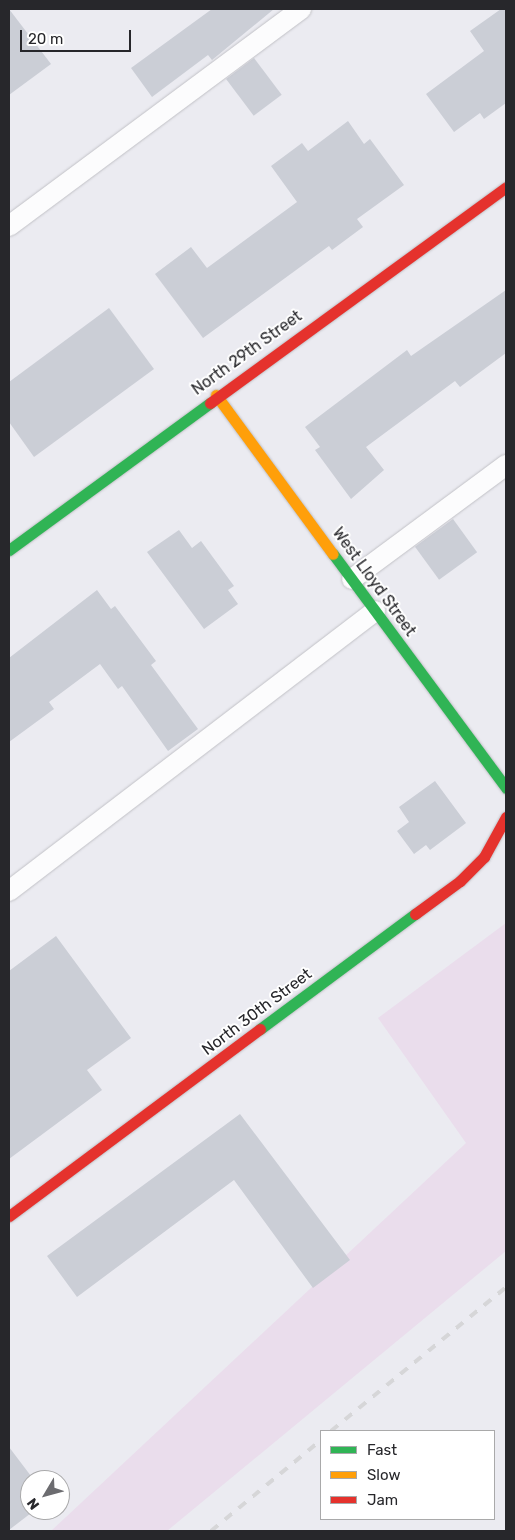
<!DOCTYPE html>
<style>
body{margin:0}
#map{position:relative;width:515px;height:1540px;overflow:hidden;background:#ebebf1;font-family:Rubik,sans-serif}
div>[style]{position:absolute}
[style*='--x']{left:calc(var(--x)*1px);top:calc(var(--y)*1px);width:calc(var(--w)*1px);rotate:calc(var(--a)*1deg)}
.green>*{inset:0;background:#eaddec}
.building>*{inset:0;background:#cbced6;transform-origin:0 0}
.roads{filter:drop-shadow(0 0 1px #c1c1c6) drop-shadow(0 0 1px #c1c1c6)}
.lane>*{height:20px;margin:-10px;padding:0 10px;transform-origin:10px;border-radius:10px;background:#fcfcfd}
.fast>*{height:11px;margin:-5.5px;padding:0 5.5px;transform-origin:5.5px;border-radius:5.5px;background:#30b455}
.slow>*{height:11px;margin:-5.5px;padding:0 5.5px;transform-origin:5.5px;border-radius:5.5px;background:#ff9f0a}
.jam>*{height:11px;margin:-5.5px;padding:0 5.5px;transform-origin:5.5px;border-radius:5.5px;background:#e5322d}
.rail>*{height:4px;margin-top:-2px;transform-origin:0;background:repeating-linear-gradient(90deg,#d6d6d8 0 9px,transparent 0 18px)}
span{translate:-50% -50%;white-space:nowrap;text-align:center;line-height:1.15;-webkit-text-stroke:4px #fff;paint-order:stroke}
.street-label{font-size:16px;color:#27272b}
.frame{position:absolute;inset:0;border:10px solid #27272b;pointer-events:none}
.legend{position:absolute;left:320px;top:1430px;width:175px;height:90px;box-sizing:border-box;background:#fff;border:1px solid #a9a9aa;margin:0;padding:6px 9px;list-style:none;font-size:15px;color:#27272b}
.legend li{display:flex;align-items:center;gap:10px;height:25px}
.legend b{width:25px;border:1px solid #a9a9aa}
.north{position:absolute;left:20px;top:1470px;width:50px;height:50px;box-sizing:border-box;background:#fff;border:1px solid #a9a9aa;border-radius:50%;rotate:233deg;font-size:14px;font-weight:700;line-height:20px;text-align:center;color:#27272b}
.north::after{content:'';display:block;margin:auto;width:18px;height:22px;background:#6c6c70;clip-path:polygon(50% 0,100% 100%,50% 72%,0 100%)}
.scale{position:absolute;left:20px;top:30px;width:111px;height:22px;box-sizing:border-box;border:2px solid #27272b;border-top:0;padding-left:6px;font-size:15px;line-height:18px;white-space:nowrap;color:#27272b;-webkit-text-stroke:4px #fff;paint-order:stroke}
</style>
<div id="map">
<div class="green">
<i style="clip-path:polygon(506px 923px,506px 1251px,167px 1531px,51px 1531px,466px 1143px,378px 1018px)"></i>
</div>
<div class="building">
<i style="clip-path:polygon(9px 9px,51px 64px,9px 95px)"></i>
<i style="clip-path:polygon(212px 9px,274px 9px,212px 60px,208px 55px,152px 97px,131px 68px)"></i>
<i style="clip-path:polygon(501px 9px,506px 9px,506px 103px,484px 119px,480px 113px,454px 132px,426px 94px,484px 51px,470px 31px)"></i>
<i style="left:254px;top:58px;width:46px;height:35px;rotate:53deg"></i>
<i style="clip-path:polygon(348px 121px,364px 144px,370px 139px,404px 185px,357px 219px,363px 227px,332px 250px,329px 246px,203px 338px,155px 274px,191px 247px,207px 268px,297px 202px,271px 166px,302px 143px,308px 151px)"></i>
<i style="clip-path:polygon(506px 290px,506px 353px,460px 387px,455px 381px,366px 447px,384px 470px,351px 499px,315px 450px,320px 447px,305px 427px,407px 350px,411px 356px)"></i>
<i style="clip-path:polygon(109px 308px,154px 369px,34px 457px,9px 422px,9px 382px)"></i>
<i style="left:453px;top:519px;width:41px;height:47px;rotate:54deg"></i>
<i style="clip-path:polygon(179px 530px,192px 548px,201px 541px,234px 586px,228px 590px,238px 604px,204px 629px,147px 552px)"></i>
<i style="clip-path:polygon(97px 590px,111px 609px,115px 606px,156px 661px,151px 665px,198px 729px,168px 751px,122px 686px,118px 689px,100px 664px,49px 702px,54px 709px,9px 742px,9px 658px)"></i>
<i style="clip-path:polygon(435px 781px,466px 823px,430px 850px,426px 845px,414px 854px,397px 831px,409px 822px,399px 807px)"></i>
<i style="clip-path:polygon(56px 936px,131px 1038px,87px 1070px,102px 1090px,9px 1159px,9px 971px)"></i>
<i style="clip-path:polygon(240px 1114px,350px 1260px,313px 1288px,234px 1180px,77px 1297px,47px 1256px)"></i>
<i style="clip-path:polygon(9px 1447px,34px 1480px,30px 1480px,30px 1510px,35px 1510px,9px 1530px)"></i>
</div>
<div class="roads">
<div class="lane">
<i style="--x:9;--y:226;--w:364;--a:-36.6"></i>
<i style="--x:352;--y:579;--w:192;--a:-36.5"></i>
<i style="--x:9;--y:891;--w:461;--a:-37.4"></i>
</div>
<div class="fast">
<i style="--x:9;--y:550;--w:249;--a:-36.2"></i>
<i style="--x:333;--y:554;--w:291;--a:53.5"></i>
<i style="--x:260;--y:1029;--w:193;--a:-36.6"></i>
</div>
<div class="slow">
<i style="--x:216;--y:395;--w:197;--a:53.7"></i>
</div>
<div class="jam">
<i style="--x:210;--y:403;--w:366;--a:-36.1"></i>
<i style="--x:415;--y:914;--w:56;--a:-36.3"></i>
<i style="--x:460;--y:881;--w:34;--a:-45"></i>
<i style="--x:484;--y:857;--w:46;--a:-61.2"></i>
<i style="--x:9;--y:1216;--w:313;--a:-36.7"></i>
</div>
</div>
<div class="rail">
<i style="--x:331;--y:1431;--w:227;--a:-39.4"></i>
<i style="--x:211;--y:1531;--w:143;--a:-39.6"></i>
</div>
<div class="street-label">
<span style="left:247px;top:353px;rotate:-36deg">North 29th Street</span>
<span style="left:374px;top:582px;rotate:54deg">West Lloyd Street</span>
<span style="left:257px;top:1012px;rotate:-37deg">North 30th Street</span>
</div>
<div class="frame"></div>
<ul class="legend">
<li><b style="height:6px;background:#30b455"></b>Fast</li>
<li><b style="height:6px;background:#ff9f0a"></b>Slow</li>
<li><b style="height:6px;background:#e5322d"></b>Jam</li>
</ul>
<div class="north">N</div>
<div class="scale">20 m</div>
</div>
